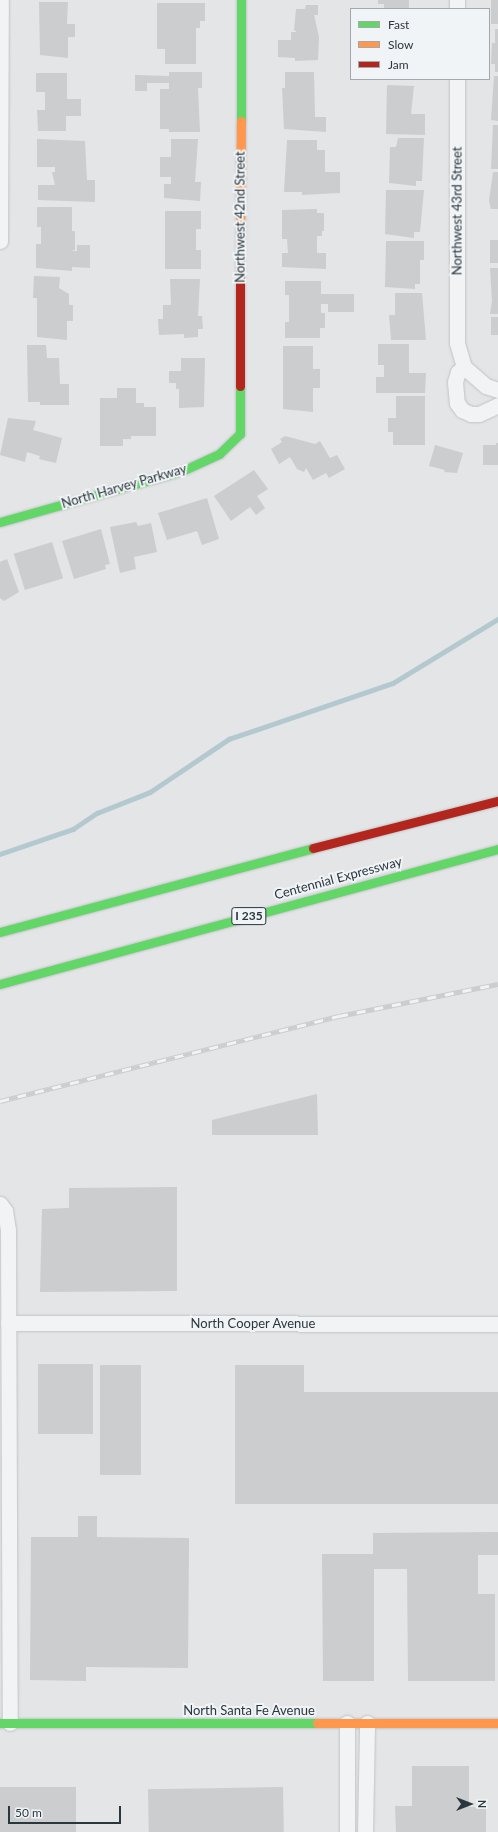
<!DOCTYPE html>
<style>
body{margin:0}
#map{position:relative;width:498px;height:1832px;overflow:hidden;background:#e3e5e7;font-family:Lato,sans-serif}
div>[style]{position:absolute}
[style*='--x']{left:calc(var(--x)*1px);top:calc(var(--y)*1px);width:calc(var(--w)*1px);rotate:calc(var(--a)*1deg)}
.stream>*{height:4.5px;margin:-2.25px;padding:0 2.25px;transform-origin:2.25px;border-radius:2.25px;background:#b4c8cf}
.building>*{inset:0;background:#cbcdcf;transform-origin:0 0}
.roads{filter:drop-shadow(0 0 1px #c1c3c5) drop-shadow(0 0 1px #c1c3c5)}
.street>*{height:15px;margin:-7.5px;padding:0 7.5px;transform-origin:7.5px;border-radius:7.5px;background:#f2f3f4}
.fast>*{height:9px;margin:-4.5px;padding:0 4.5px;transform-origin:4.5px;border-radius:4.5px;background:#63d668}
.slow>*{height:9px;margin:-4.5px;padding:0 4.5px;transform-origin:4.5px;border-radius:4.5px;background:#ff974d}
.jam>*{height:9px;margin:-4.5px;padding:0 4.5px;transform-origin:4.5px;border-radius:4.5px;background:#b3261e}
.rail>*{height:4.5px;margin-top:-2.25px;transform-origin:0;background:repeating-linear-gradient(90deg,#f1f4f6 0 9px,#cbcdcf 0 18px);box-sizing:border-box;border-block:1px solid #cbcdcf}
span{translate:-50% -50%;white-space:nowrap;text-align:center;line-height:1.15;-webkit-text-stroke:4px #f1f4f6;paint-order:stroke}
.shield-label span{padding:1px 3px;background:#f1f4f6;border:1px solid;border-radius:3px;-webkit-text-stroke-width:0}
.shield-label{font-size:12px;color:#2b373f;font-weight:700}
.street-label{font-size:13px;color:#2b373f}
.legend{position:absolute;left:350px;top:8px;width:140px;height:72px;box-sizing:border-box;background:#f1f4f6;border:1px solid #a2a8ad;margin:0;padding:5px 7px;list-style:none;font-size:12px;color:#2b373f}
.legend li{display:flex;align-items:center;gap:8px;height:20px}
.legend b{width:20px;border:1px solid #a2a8ad}
.north{position:absolute;left:450px;top:1784px;width:40px;height:40px;-webkit-text-stroke:3px #f1f4f6;paint-order:stroke;rotate:90deg;font-size:11px;font-weight:700;line-height:16px;text-align:center;color:#2b373f}
.north::after{content:'';display:block;margin:auto;width:14px;height:18px;background:#2b373f;clip-path:polygon(50% 0,100% 100%,50% 72%,0 100%)}
.scale{position:absolute;left:8px;top:1806px;width:113px;height:18px;box-sizing:border-box;border:2px solid #2b373f;border-top:0;padding-left:5px;font-size:12px;line-height:14px;white-space:nowrap;color:#2b373f;-webkit-text-stroke:3px #f1f4f6;paint-order:stroke}
</style>
<div id="map">
<div class="stream">
<i style="--x:0;--y:854;--w:77;--a:-18.9"></i>
<i style="--x:73;--y:829;--w:29;--a:-34"></i>
<i style="--x:97;--y:813;--w:57;--a:-21.6"></i>
<i style="--x:150;--y:792;--w:95;--a:-33.9"></i>
<i style="--x:229;--y:739;--w:173;--a:-18.9"></i>
<i style="--x:393;--y:683;--w:123;--a:-31.4"></i>
</div>
<div class="building">
<i style="clip-path:polygon(378px 0,409px 0,409px 9px,384px 9px,384px 4px,378px 4px)"></i>
<i style="left:491px;top:0;width:7px;height:24px"></i>
<i style="clip-path:polygon(39px 2px,68px 2px,67px 24px,75px 24px,75px 37px,68px 37px,68px 58px,40px 55px)"></i>
<i style="clip-path:polygon(157px 3px,205px 3px,205px 21px,200px 21px,200px 28px,196px 28px,196px 64px,165px 64px,165px 49px,157px 49px)"></i>
<i style="clip-path:polygon(306px 5px,318px 5px,318px 15px,314px 15px,319px 37px,318px 60px,295px 61px,295px 58px,278px 57px,278px 40px,291px 40px,291px 32px,297px 32px,294px 30px,296px 9px,305px 9px)"></i>
<i style="clip-path:polygon(495px 29px,498px 29px,498px 72px,495px 72px,495px 64px,491px 64px,492px 43px,495px 43px)"></i>
<i style="clip-path:polygon(169px 72px,202px 72px,202px 88px,198px 88px,200px 132px,169px 132px,169px 129px,160px 129px,160px 89px,169px 89px,169px 83px,147px 83px,147px 91px,135px 91px,135px 75px,169px 76px)"></i>
<i style="clip-path:polygon(285px 72px,314px 72px,315px 117px,326px 117px,326px 132px,284px 129px,282px 88px,285px 88px)"></i>
<i style="clip-path:polygon(36px 73px,67px 73px,67px 99px,81px 99px,81px 116px,66px 116px,66px 131px,38px 131px,37px 110px,45px 110px,45px 92px,36px 92px)"></i>
<i style="clip-path:polygon(494px 76px,498px 76px,498px 121px,491px 120px)"></i>
<i style="clip-path:polygon(387px 85px,414px 86px,411px 114px,425px 114px,425px 135px,386px 134px)"></i>
<i style="clip-path:polygon(493px 125px,498px 125px,498px 169px,491px 169px)"></i>
<i style="clip-path:polygon(398px 138px,424px 138px,422px 181px,416px 181px,416px 186px,389px 183px,390px 147px,396px 147px)"></i>
<i style="clip-path:polygon(37px 139px,85px 141px,87px 180px,95px 180px,95px 202px,38px 200px,38px 185px,55px 185px,52px 172px,55px 172px,55px 167px,37px 167px)"></i>
<i style="clip-path:polygon(171px 139px,198px 139px,195px 182px,201px 182px,200px 201px,164px 198px,164px 184px,171px 184px,171px 177px,160px 177px,160px 157px,171px 157px)"></i>
<i style="clip-path:polygon(287px 140px,317px 140px,317px 150px,325px 150px,325px 172px,340px 172px,340px 193px,302px 195px,302px 192px,284px 192px)"></i>
<i style="clip-path:polygon(493px 172px,498px 172px,498px 209px,491px 209px,489px 201px)"></i>
<i style="clip-path:polygon(386px 190px,424px 190px,420px 232px,414px 232px,414px 238px,385px 234px)"></i>
<i style="clip-path:polygon(37px 207px,72px 207px,72px 231px,75px 231px,75px 250px,71px 251px,77px 251px,77px 245px,90px 245px,90px 268px,72px 267px,72px 271px,36px 268px,36px 244px,41px 244px,41px 227px,37px 227px)"></i>
<i style="clip-path:polygon(317px 209px,317px 213px,324px 213px,324px 231px,322px 231px,322px 236px,317px 236px,317px 253px,326px 253px,326px 269px,282px 267px,282px 253px,288px 253px,287px 239px,282px 239px,282px 210px)"></i>
<i style="clip-path:polygon(165px 211px,201px 211px,201px 229px,196px 229px,196px 250px,201px 250px,201px 269px,165px 269px)"></i>
<i style="left:490px;top:240px;width:8px;height:23px"></i>
<i style="clip-path:polygon(386px 241px,424px 241px,424px 260px,420px 260px,420px 284px,415px 284px,415px 289px,385px 287px)"></i>
<i style="clip-path:polygon(490px 268px,498px 268px,498px 314px,490px 314px,492px 301px)"></i>
<i style="clip-path:polygon(34px 276px,60px 277px,59px 288px,69px 294px,69px 305px,73px 305px,73px 321px,67px 321px,67px 340px,37px 337px,37px 298px,33px 298px)"></i>
<i style="clip-path:polygon(170px 279px,200px 279px,198px 316px,202px 316px,203px 329px,198px 329px,198px 337px,184px 338px,184px 334px,159px 335px,158px 319px,163px 319px,163px 305px,171px 305px)"></i>
<i style="clip-path:polygon(285px 281px,321px 281px,321px 294px,354px 294px,354px 312px,328px 312px,328px 304px,321px 304px,321px 313px,325px 313px,325px 328px,320px 328px,320px 338px,285px 338px,285px 322px,289px 322px,289px 295px,285px 295px)"></i>
<i style="clip-path:polygon(395px 293px,422px 293px,426px 340px,391px 340px,389px 315px,395px 315px)"></i>
<i style="left:491px;top:317px;width:7px;height:18px"></i>
<i style="clip-path:polygon(378px 344px,409px 344px,409px 373px,426px 373px,425px 393px,376px 393px,376px 377px,384px 377px,384px 365px,378px 365px)"></i>
<i style="clip-path:polygon(27px 345px,46px 345px,47px 358px,59px 358px,60px 384px,69px 384px,69px 405px,40px 405px,40px 402px,28px 402px)"></i>
<i style="clip-path:polygon(283px 346px,313px 346px,313px 369px,320px 369px,320px 388px,313px 388px,313px 412px,283px 409px)"></i>
<i style="clip-path:polygon(181px 358px,205px 358px,204px 407px,179px 408px,179px 389px,176px 389px,176px 383px,169px 383px,169px 371px,181px 371px)"></i>
<i style="clip-path:polygon(117px 388px,136px 388px,136px 403px,144px 403px,144px 407px,156px 407px,156px 436px,131px 436px,131px 439px,123px 439px,123px 446px,100px 446px,100px 398px,117px 398px)"></i>
<i style="clip-path:polygon(396px 396px,425px 396px,425px 445px,393px 445px,393px 432px,388px 432px,388px 418px,396px 418px)"></i>
<i style="clip-path:polygon(8px 418px,36px 421px,33px 430px,62px 438px,56px 463px,39px 459px,40px 456px,27px 452px,25px 462px,0 455px)"></i>
<i style="clip-path:polygon(285px 436px,315px 444px,320px 441px,330px 458px,337px 455px,345px 469px,329px 478px,326px 473px,313px 480px,306px 468px,304px 472px,297px 469px,290px 457px,279px 464px,271px 449px,282px 442px,280px 439px)"></i>
<i style="clip-path:polygon(496px 443px,498px 443px,498px 465px,483px 465px,483px 445px,496px 445px)"></i>
<i style="clip-path:polygon(435px 445px,463px 453px,457px 473px,444px 472px,445px 470px,429px 466px)"></i>
<i style="clip-path:polygon(254px 470px,268px 489px,257px 496px,265px 508px,256px 515px,250px 507px,231px 521px,214px 496px)"></i>
<i style="clip-path:polygon(207px 498px,219px 539px,202px 545px,197px 531px,167px 540px,158px 513px)"></i>
<i style="clip-path:polygon(136px 522px,138px 526px,151px 523px,157px 552px,134px 557px,136px 569px,120px 573px,110px 527px)"></i>
<i style="clip-path:polygon(101px 529px,110px 564px,105px 565px,106px 569px,74px 579px,62px 541px)"></i>
<i style="left:52px;top:542px;width:38px;height:40px;rotate:73deg"></i>
<i style="clip-path:polygon(7px 559px,19px 592px,4px 601px,0 598px,0 562px)"></i>
<i style="clip-path:polygon(317px 1094px,318px 1135px,212px 1135px,212px 1120px)"></i>
<i style="clip-path:polygon(177px 1187px,177px 1291px,40px 1292px,42px 1209px,69px 1208px,69px 1188px)"></i>
<i style="left:38px;top:1364px;width:55px;height:70px"></i>
<i style="left:100px;top:1365px;width:41px;height:110px"></i>
<i style="clip-path:polygon(235px 1365px,304px 1365px,304px 1392px,498px 1392px,498px 1504px,235px 1504px)"></i>
<i style="clip-path:polygon(78px 1516px,97px 1516px,97px 1537px,189px 1538px,188px 1668px,86px 1667px,86px 1681px,30px 1680px,31px 1537px,78px 1537px)"></i>
<i style="clip-path:polygon(498px 1532px,498px 1555px,478px 1555px,478px 1594px,495px 1594px,495px 1681px,408px 1681px,407px 1569px,374px 1569px,374px 1681px,323px 1681px,322px 1554px,373px 1554px,373px 1533px)"></i>
<i style="clip-path:polygon(412px 1766px,469px 1766px,469px 1807px,486px 1807px,486px 1832px,396px 1832px,395px 1806px,412px 1806px)"></i>
<i style="left:0;top:1787px;width:76px;height:45px"></i>
<i style="left:283px;top:1787px;width:45px;height:135px;rotate:89deg"></i>
</div>
<div class="roads">
<div class="street">
<i style="--x:457;--y:0;--w:9;--a:90"></i>
<i style="--x:457;--y:79;--w:264;--a:90"></i>
<i style="--x:457;--y:343;--w:25;--a:74"></i>
<i style="--x:464;--y:367;--w:29;--a:41"></i>
<i style="--x:486;--y:386;--w:13;--a:18"></i>
<i style="--x:0;--y:241;--w:241;--a:-89.8"></i>
<i style="--x:464;--y:367;--w:8;--a:140"></i>
<i style="--x:458;--y:372;--w:10;--a:107"></i>
<i style="--x:455;--y:382;--w:21;--a:85"></i>
<i style="--x:457;--y:403;--w:9;--a:54"></i>
<i style="--x:462;--y:410;--w:10;--a:24"></i>
<i style="--x:471;--y:414;--w:8;--a:0"></i>
<i style="--x:479;--y:414;--w:21;--a:-25"></i>
<i style="--x:0;--y:1204;--w:9;--a:54"></i>
<i style="--x:5;--y:1211;--w:19;--a:81"></i>
<i style="--x:8;--y:1230;--w:493;--a:89.8"></i>
<i style="--x:8;--y:1323;--w:490;--a:0.1"></i>
<i style="--x:347;--y:1723;--w:109;--a:90"></i>
<i style="--x:365;--y:1832;--w:109;--a:-88.9"></i>
</div>
<div class="fast">
<i style="--x:241;--y:121;--w:121;--a:-90"></i>
<i style="--x:0;--y:522;--w:189;--a:-15.7"></i>
<i style="--x:182;--y:471;--w:41;--a:-24.7"></i>
<i style="--x:219;--y:454;--w:29;--a:-44"></i>
<i style="--x:240;--y:434;--w:48;--a:-90"></i>
<i style="--x:0;--y:932;--w:324;--a:-15"></i>
<i style="--x:0;--y:984;--w:516;--a:-15.17"></i>
<i style="--x:0;--y:1723;--w:317;--a:0"></i>
</div>
<div class="slow">
<i style="--x:240;--y:252;--w:131;--a:-89.6"></i>
<i style="--x:317;--y:1723;--w:181;--a:0"></i>
</div>
<div class="jam">
<i style="--x:240;--y:386;--w:134;--a:-90"></i>
<i style="--x:313;--y:848;--w:191;--a:-14.3"></i>
</div>
</div>
<div class="rail">
<i style="--x:0;--y:1101;--w:349;--a:-14.1"></i>
<i style="--x:339;--y:1016;--w:162;--a:-11.4"></i>
</div>
<div class="shield-label">
<span style="left:249px;top:916px">I 235</span>
</div>
<div class="street-label">
<span style="left:457px;top:211px;rotate:-90deg">Northwest 43rd Street</span>
<span style="left:240px;top:217px;rotate:-90deg">Northwest 42nd Street</span>
<span style="left:124px;top:486px;rotate:-16deg">North Harvey Parkway</span>
<span style="left:338px;top:878px;rotate:-15deg">Centennial Expressway</span>
<span style="left:253px;top:1323px">North Cooper Avenue</span>
<span style="left:249px;top:1710px">North Santa Fe Avenue</span>
</div>
<ul class="legend">
<li><b style="height:5px;background:#63d668"></b>Fast</li>
<li><b style="height:5px;background:#ff974d"></b>Slow</li>
<li><b style="height:5px;background:#b3261e"></b>Jam</li>
</ul>
<div class="north">N</div>
<div class="scale">50 m</div>
</div>
